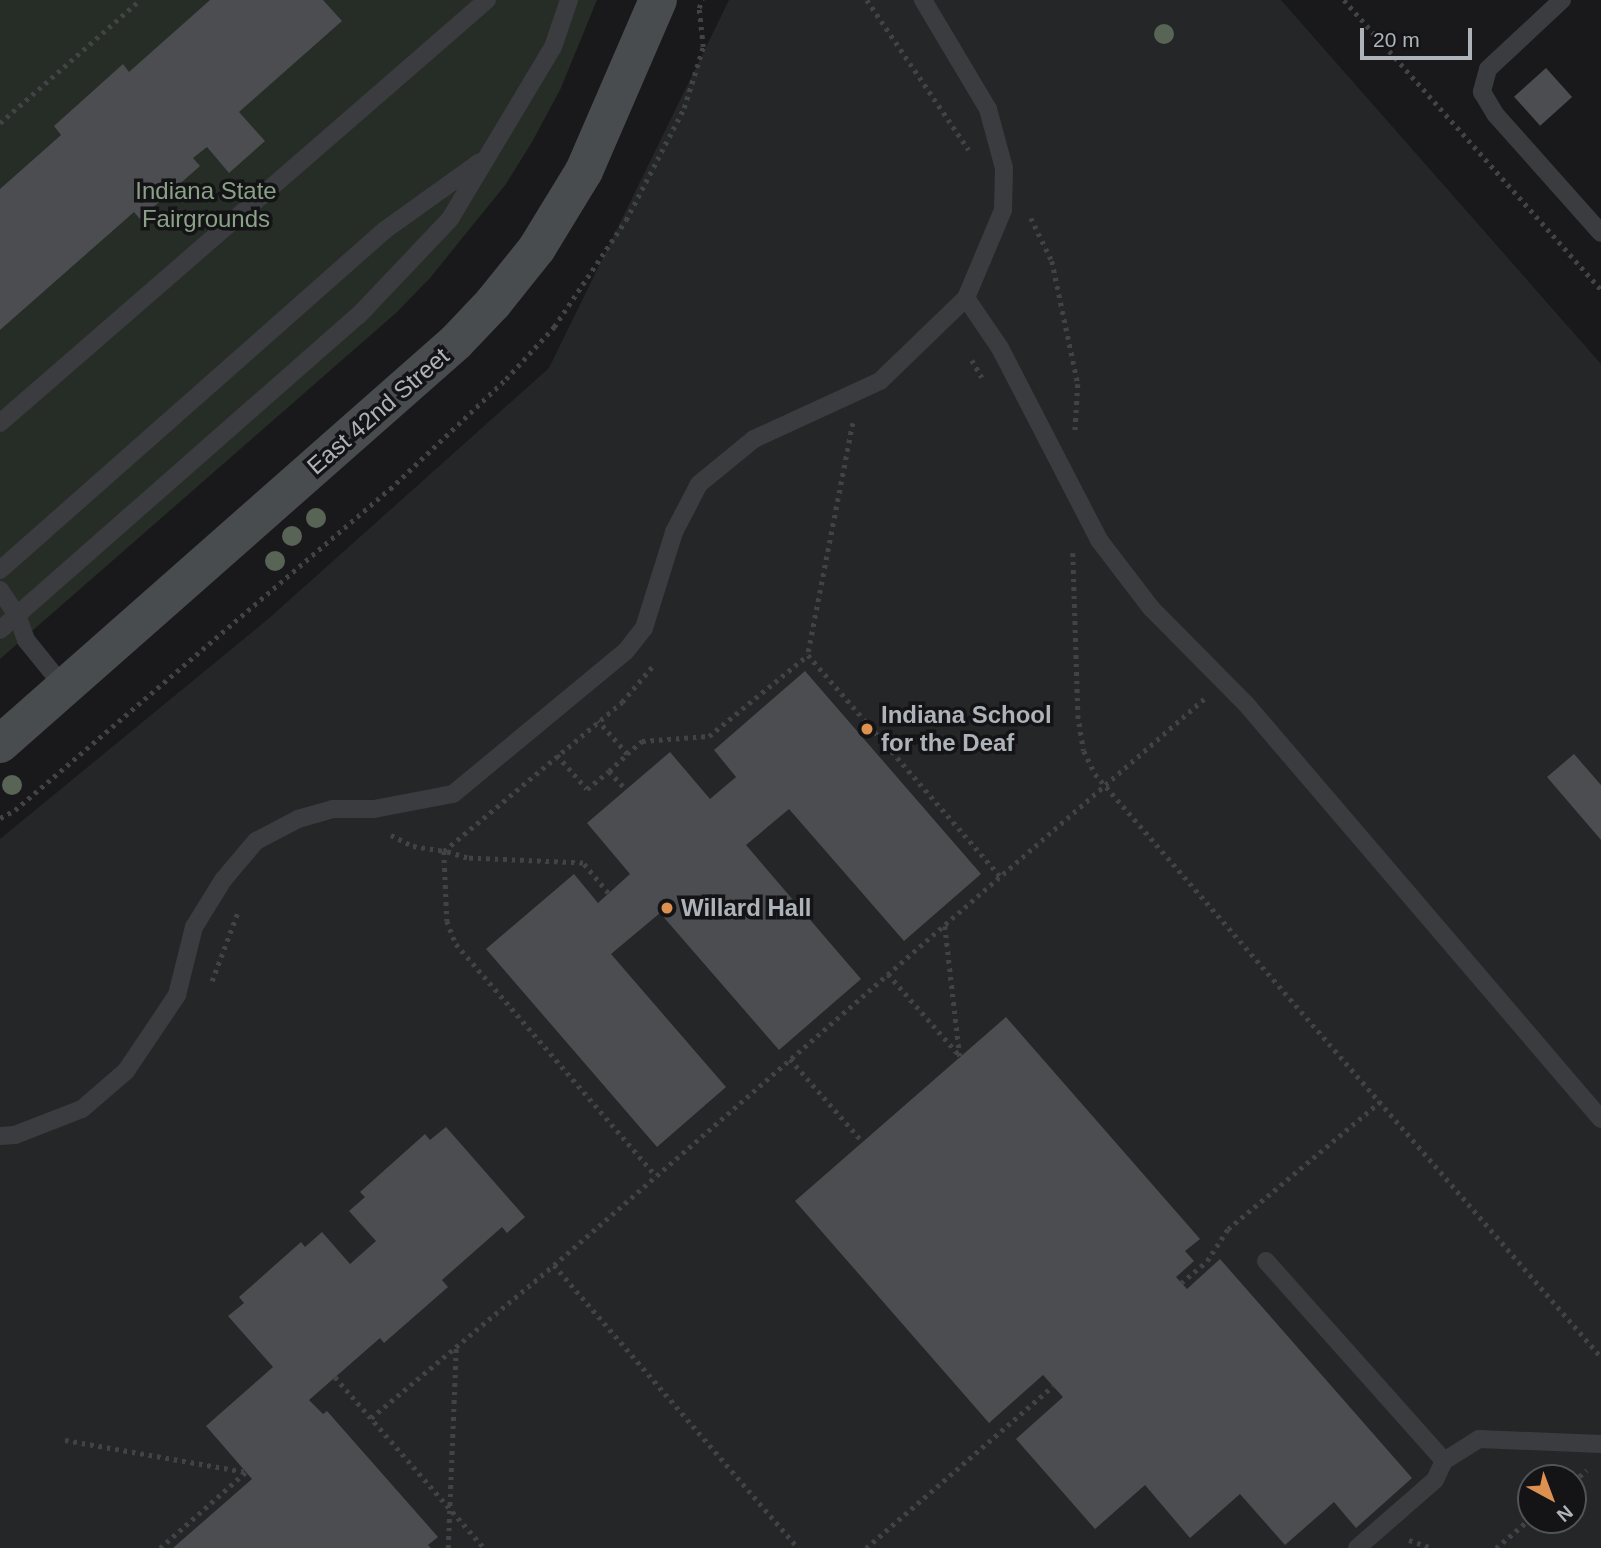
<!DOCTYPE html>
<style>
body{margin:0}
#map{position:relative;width:1601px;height:1548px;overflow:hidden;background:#19191b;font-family:Arial,sans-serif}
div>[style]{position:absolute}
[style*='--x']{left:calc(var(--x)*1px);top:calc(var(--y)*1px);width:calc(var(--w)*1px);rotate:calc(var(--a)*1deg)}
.built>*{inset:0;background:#252628}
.green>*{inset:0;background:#262c26}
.building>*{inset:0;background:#4b4d50;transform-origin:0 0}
.path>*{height:4.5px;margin-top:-2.25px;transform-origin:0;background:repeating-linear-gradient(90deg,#414346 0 3.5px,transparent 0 8.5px)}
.lane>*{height:18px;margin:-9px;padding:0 9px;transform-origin:9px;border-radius:9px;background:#3b3c3f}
.secondary>*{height:38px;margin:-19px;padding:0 19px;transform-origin:19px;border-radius:19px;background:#494c4f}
.trees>*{width:20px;height:20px;margin:-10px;border-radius:50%;background:#576456}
.dots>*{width:19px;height:19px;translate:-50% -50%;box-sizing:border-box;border:4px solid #141416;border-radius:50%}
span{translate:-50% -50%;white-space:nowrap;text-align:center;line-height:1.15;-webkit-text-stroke:7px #141416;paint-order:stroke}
.park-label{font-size:24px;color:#8aa187}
.street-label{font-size:24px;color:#adb3b9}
.poi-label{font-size:24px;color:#adb3b9;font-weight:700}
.left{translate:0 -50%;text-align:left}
.north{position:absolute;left:1517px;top:1464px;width:70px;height:70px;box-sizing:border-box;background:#141416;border:2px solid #515457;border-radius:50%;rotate:139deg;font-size:19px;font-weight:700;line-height:28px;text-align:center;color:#adb3b9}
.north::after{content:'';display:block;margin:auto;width:24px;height:32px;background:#dc9150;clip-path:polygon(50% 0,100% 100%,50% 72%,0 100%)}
.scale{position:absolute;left:1360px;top:28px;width:112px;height:32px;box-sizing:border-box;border:4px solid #adb3b9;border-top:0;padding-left:9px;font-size:21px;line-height:24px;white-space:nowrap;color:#adb3b9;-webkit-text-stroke:5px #141416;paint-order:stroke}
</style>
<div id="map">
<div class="built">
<i style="clip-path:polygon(evenodd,729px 0,1281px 0,1601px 364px,1601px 1548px,0 1548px,0 839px,267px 620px,549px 368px,729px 0,1531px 1478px,1573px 1478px,1573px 1520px,1531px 1520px,1531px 1478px)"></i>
</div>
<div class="green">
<i style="clip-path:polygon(0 0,597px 0,560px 90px,532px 142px,506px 184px,430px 278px,396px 313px,0 659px)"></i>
</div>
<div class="building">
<i style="clip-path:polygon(210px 0,323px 0,342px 21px,239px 112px,265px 141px,229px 173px,207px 147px,193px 158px,200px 166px,140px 219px,134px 212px,0 330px,0 189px,61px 135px,54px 126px,123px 64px,129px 72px)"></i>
<i style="left:1546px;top:68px;width:39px;height:43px;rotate:48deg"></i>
<i style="clip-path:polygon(805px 671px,981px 874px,904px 941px,789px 809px,746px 845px,861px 979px,779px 1050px,660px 913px,611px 954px,726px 1087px,657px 1147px,486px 949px,574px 874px,598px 903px,630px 874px,587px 823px,670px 752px,710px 799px,736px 777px,714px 750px)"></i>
<i style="clip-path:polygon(1574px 754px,1601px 785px,1601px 840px,1547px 777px)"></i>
<i style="clip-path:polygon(1006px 1017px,1200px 1239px,1185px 1251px,1194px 1261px,1176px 1277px,1187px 1289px,1220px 1259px,1412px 1478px,1356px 1528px,1334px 1502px,1285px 1545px,1240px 1494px,1190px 1538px,1145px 1485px,1095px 1529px,1016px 1439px,1063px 1397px,1043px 1375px,989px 1423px,795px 1201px)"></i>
<i style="clip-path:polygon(446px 1127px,525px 1217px,507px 1233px,502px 1227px,442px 1280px,448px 1287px,384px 1343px,380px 1338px,309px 1400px,323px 1414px,327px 1411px,438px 1537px,428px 1545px,431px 1548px,173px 1548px,252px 1479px,206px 1426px,273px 1367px,228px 1316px,244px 1303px,239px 1297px,301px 1242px,305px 1247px,322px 1232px,350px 1264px,376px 1241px,349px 1211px,365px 1197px,360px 1192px,425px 1134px,430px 1140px)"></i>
</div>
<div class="path">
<i style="--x:867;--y:0;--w:181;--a:55.8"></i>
<i style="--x:1344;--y:0;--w:387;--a:48.4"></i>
<i style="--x:0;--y:123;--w:186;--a:-41.3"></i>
<i style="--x:1031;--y:218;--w:48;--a:64"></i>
<i style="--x:1052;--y:261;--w:126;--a:78.1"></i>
<i style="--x:1078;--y:384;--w:49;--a:93.5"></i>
<i style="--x:972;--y:360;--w:20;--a:60"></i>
<i style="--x:853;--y:423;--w:236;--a:101"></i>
<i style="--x:808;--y:655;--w:294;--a:49"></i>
<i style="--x:1073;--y:553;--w:162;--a:88.2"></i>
<i style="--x:1078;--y:715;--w:36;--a:81"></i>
<i style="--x:1084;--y:751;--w:25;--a:64"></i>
<i style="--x:1095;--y:774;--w:772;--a:49.04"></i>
<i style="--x:627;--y:754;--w:20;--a:-41"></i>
<i style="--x:642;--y:741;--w:67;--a:-4.3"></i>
<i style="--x:709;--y:736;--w:128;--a:-39.3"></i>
<i style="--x:557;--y:755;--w:45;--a:48.6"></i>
<i style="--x:587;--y:789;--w:28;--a:-39"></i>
<i style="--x:609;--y:771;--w:25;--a:-43"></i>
<i style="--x:627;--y:754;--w:44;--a:-131.3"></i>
<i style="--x:609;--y:771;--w:25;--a:47"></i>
<i style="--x:0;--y:818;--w:17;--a:-28"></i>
<i style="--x:15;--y:810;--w:494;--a:-40.6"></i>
<i style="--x:390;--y:489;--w:160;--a:-43.5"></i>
<i style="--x:506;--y:379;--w:71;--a:-47.3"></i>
<i style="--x:554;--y:327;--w:129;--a:-56.1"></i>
<i style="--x:626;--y:220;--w:126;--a:-62.6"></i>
<i style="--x:684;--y:108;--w:64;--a:-72.7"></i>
<i style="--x:703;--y:47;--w:39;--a:-96"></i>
<i style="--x:699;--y:8;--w:9;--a:-69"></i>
<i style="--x:391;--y:835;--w:25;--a:27"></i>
<i style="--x:413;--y:846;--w:31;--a:9"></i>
<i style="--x:444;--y:851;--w:232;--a:-39.9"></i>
<i style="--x:622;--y:702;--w:46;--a:-49.4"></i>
<i style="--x:608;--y:893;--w:39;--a:-130"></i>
<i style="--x:583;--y:863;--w:116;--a:-177.5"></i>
<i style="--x:467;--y:858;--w:24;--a:-163"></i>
<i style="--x:444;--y:851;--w:70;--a:87.5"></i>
<i style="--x:447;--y:921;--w:25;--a:69"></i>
<i style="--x:456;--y:944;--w:306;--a:49.2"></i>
<i style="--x:945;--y:926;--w:132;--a:83.5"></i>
<i style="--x:888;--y:974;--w:109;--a:48.7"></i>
<i style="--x:212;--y:981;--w:72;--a:-69.5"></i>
<i style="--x:790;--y:1059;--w:111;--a:48.7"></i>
<i style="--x:554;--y:1265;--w:374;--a:49.2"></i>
<i style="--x:1181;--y:1283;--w:34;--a:-40"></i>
<i style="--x:1207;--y:1261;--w:38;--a:-57"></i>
<i style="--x:1228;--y:1229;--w:198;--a:-39.9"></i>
<i style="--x:335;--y:1377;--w:227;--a:48.9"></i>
<i style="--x:371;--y:1418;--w:239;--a:-39.9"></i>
<i style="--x:554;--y:1265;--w:863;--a:-41.05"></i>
<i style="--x:65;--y:1440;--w:184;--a:10"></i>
<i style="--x:1573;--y:1482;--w:18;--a:-41"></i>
<i style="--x:1409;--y:1540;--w:24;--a:19"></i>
<i style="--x:160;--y:1548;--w:115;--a:-41.5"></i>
<i style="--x:448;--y:1548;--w:202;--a:-87.7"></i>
<i style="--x:866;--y:1548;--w:247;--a:-40.9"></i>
<i style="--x:1496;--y:1548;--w:46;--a:-40.6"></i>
</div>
<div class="lane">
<i style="--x:1562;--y:0;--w:101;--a:137"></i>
<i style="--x:1488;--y:69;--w:24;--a:105"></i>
<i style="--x:1482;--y:92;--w:26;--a:59"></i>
<i style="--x:1495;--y:114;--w:159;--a:48.3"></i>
<i style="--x:966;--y:298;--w:60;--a:55.8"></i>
<i style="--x:1000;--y:348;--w:216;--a:62.7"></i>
<i style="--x:1099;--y:540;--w:86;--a:52.6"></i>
<i style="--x:1151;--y:608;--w:135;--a:45.3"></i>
<i style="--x:1246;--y:704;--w:546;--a:49.46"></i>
<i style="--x:0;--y:423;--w:645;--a:-40.98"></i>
<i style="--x:0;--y:570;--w:514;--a:-41.45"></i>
<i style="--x:385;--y:230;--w:117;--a:-35.6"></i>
<i style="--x:0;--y:590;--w:30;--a:56"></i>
<i style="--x:17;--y:615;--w:27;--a:70"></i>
<i style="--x:26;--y:640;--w:60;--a:51"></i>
<i style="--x:0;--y:630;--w:476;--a:-41.3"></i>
<i style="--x:358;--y:316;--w:134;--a:-46.5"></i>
<i style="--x:450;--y:219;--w:200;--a:-59.1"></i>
<i style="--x:553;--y:47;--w:50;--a:-71.2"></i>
<i style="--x:0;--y:1136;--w:15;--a:-4"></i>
<i style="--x:15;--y:1135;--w:72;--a:-21.2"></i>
<i style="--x:82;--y:1109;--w:58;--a:-40.8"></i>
<i style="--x:126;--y:1071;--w:92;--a:-56.1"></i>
<i style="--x:177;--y:995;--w:70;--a:-76"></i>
<i style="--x:194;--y:927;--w:55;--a:-58.3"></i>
<i style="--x:223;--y:880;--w:51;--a:-49.8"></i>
<i style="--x:256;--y:841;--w:47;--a:-27.6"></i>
<i style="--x:298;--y:819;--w:35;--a:-16"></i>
<i style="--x:332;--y:809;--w:42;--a:0"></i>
<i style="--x:374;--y:809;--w:80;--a:-10.8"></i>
<i style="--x:453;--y:794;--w:224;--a:-39.6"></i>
<i style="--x:626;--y:651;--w:29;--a:-52"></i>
<i style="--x:644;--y:628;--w:101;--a:-72.6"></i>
<i style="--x:674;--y:532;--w:54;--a:-62.5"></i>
<i style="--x:699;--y:484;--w:71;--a:-39.3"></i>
<i style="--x:754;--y:439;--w:139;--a:-24.7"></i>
<i style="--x:880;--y:381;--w:120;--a:-44"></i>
<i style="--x:966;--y:298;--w:95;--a:-67.2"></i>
<i style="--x:1003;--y:210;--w:42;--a:-88.6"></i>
<i style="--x:1004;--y:168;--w:61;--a:-105.2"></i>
<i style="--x:988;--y:109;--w:127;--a:-120.8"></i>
<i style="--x:1266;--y:1261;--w:268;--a:48.3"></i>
<i style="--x:1357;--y:1548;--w:103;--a:-41.1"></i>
<i style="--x:1435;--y:1480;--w:21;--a:-65"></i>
<i style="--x:1444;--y:1461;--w:41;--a:-32.2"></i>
<i style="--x:1479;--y:1439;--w:122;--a:2.3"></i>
</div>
<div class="secondary">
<i style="--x:0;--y:744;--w:608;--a:-41.4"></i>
<i style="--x:456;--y:342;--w:54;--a:-46.5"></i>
<i style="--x:493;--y:303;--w:70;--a:-51.3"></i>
<i style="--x:537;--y:248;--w:90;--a:-58.6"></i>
<i style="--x:584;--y:171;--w:186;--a:-66.6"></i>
</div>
<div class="trees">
<i style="left:1164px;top:34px"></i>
<i style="left:316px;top:518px"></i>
<i style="left:292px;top:536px"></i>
<i style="left:275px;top:561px"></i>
<i style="left:12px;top:785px"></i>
</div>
<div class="dots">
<i style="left:867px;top:729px;background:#dc9150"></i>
<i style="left:667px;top:908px;background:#dc9150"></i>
</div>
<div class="park-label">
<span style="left:206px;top:205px">Indiana State<br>Fairgrounds</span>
</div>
<div class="street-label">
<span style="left:378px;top:411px;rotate:-41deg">East 42nd Street</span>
</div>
<div class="poi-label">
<span class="left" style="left:881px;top:729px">Indiana School<br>for the Deaf</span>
<span class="left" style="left:681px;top:908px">Willard Hall</span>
</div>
<div class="north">N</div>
<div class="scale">20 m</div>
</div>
